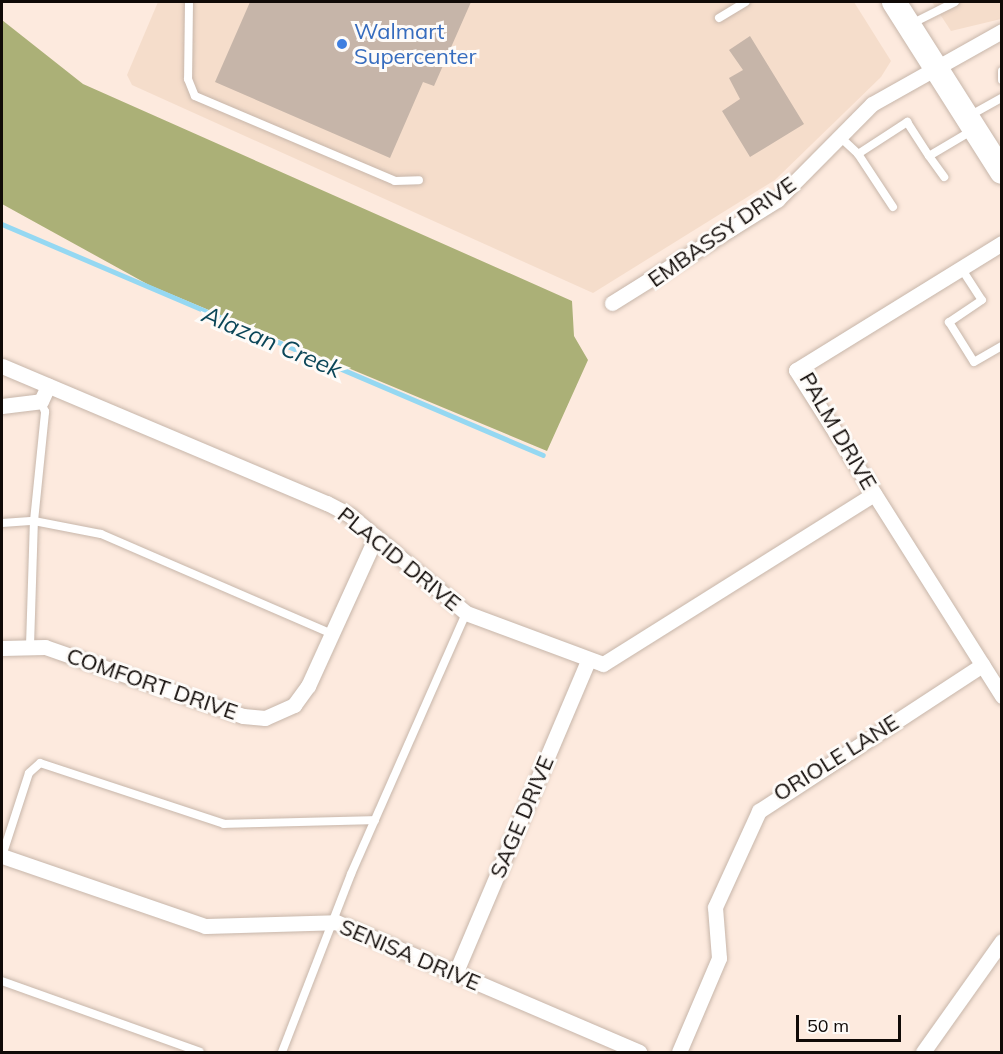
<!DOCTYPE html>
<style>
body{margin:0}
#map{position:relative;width:1003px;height:1054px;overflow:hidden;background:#fdeade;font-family:Mulish,sans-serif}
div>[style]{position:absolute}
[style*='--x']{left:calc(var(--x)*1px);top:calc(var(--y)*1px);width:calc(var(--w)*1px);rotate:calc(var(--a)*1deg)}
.built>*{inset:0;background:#f5ddcb}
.forest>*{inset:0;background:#abb077}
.stream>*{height:4.5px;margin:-2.25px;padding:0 2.25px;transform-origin:2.25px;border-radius:2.25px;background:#95d8f2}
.building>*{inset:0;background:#c6b5a9}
.roads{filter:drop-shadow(0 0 2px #c7b6aa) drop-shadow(0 0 2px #c7b6aa)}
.lane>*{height:8px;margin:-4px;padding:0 4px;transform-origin:4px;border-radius:4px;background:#fff}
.street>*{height:15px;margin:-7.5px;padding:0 7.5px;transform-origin:7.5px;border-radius:7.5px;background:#fff}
.primary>*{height:24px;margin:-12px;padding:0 12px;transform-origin:12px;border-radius:12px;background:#fff}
.dots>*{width:16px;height:16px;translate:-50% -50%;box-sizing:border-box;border:3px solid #fefbf8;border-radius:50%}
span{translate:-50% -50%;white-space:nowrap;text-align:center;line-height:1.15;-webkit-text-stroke:6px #fefbf8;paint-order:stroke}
.shop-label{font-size:22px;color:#366cbe}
.left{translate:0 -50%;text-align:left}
.street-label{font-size:22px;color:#100a07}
.water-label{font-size:24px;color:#0b4658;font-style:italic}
.frame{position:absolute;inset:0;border:3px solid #100a07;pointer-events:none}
.scale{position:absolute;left:796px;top:1015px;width:105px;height:27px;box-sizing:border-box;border:3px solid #100a07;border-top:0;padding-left:8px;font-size:18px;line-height:21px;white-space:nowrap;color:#100a07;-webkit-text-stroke:4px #fefbf8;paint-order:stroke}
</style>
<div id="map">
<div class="built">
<i style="clip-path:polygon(158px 2px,854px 2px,891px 61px,881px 77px,775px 180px,593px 293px,132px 85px,127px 75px)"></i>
<i style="clip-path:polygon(932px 2px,1001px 2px,1001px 19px,951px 31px)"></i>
</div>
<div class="forest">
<i style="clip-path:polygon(2px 20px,83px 84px,572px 301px,574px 336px,588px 360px,547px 451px,149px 285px,2px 204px)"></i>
</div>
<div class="stream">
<i style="--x:2;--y:224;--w:588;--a:23.12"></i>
</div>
<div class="building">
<i style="clip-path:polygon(250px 2px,471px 2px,434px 86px,423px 82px,390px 158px,215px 82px)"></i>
<i style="clip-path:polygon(750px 36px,804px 124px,750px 157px,722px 111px,740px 99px,729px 78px,743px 70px,729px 50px)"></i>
</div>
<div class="roads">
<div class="lane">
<i style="--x:189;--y:2;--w:77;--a:90.7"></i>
<i style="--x:188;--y:79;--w:18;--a:68"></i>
<i style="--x:195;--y:96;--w:217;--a:23"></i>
<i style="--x:395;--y:181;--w:24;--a:-2"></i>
<i style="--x:719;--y:18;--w:31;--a:-31"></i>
<i style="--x:911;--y:24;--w:49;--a:-26.6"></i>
<i style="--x:1002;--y:71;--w:9;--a:90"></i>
<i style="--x:969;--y:116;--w:38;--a:-29"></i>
<i style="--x:839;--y:136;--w:26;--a:43"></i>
<i style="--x:929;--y:156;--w:26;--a:54"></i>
<i style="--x:893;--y:207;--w:64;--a:-123.4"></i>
<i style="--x:858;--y:154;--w:59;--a:-33.1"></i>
<i style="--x:907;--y:122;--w:40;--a:57.1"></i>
<i style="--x:929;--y:156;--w:51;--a:-30.6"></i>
<i style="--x:961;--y:268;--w:38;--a:57"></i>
<i style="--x:982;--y:300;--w:40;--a:146"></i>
<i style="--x:949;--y:322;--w:47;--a:58"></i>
<i style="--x:974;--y:362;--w:32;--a:-30"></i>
<i style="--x:2;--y:523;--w:32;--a:-4"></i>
<i style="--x:34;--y:521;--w:68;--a:11"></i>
<i style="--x:101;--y:534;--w:252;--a:23.4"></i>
<i style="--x:30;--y:646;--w:125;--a:-88.2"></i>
<i style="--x:34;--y:521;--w:110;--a:-84.2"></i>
<i style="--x:45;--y:412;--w:12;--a:-110"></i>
<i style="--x:2;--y:856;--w:87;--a:-72"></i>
<i style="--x:29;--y:773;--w:15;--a:-42"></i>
<i style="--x:40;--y:763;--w:194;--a:18.3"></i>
<i style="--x:224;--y:824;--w:151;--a:-1.5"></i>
<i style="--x:2;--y:981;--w:210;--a:19.7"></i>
<i style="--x:282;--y:1052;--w:191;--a:-68.8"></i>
<i style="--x:351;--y:874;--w:285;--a:-66.2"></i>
</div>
<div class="street">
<i style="--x:1002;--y:243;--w:242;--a:148.3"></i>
<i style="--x:796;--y:370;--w:386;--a:57.7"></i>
<i style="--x:612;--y:303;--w:195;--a:-32"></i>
<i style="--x:777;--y:200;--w:135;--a:-45.3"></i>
<i style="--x:872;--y:104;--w:149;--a:-29.3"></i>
<i style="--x:2;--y:366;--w:353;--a:22.9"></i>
<i style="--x:327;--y:503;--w:27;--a:28"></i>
<i style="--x:351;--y:516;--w:150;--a:40.1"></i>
<i style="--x:466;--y:613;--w:146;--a:20.4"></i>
<i style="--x:603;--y:664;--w:320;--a:-32.1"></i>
<i style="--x:2;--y:406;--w:39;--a:-7"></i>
<i style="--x:41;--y:401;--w:17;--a:-65"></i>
<i style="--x:2;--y:648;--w:43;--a:-1.3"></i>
<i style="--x:45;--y:647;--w:210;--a:19.2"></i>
<i style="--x:243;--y:716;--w:22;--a:5"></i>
<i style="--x:265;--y:718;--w:32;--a:-24"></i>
<i style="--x:294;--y:705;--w:24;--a:-54"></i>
<i style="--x:308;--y:686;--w:164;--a:-65.5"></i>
<i style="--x:2;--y:856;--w:215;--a:19"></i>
<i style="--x:205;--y:926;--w:131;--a:-1.7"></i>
<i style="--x:336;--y:922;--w:330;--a:23.2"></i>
<i style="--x:455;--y:974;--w:341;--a:-67"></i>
<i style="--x:679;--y:1052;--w:102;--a:-66.9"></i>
<i style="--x:719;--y:958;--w:51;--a:-94.5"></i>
<i style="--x:715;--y:907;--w:106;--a:-65.4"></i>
<i style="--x:759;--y:811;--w:267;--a:-33.2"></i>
<i style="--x:923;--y:1052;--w:136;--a:-54.6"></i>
</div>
<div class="primary">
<i style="--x:894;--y:2;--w:201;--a:57.6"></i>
</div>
</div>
<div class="dots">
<i style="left:342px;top:44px;background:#3f7fe0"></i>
</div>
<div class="shop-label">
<span class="left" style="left:354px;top:44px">Walmart<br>Supercenter</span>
</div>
<div class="street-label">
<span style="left:722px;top:232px;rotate:-35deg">EMBASSY DRIVE</span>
<span style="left:838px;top:431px;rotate:60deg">PALM DRIVE</span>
<span style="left:399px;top:559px;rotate:39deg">PLACID DRIVE</span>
<span style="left:152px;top:684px;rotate:19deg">COMFORT DRIVE</span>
<span style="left:836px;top:758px;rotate:-32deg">ORIOLE LANE</span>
<span style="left:522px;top:817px;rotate:-67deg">SAGE DRIVE</span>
<span style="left:410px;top:955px;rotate:23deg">SENISA DRIVE</span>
</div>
<div class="water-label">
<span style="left:272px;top:342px;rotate:23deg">Alazan Creek</span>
</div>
<div class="frame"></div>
<div class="scale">50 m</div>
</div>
